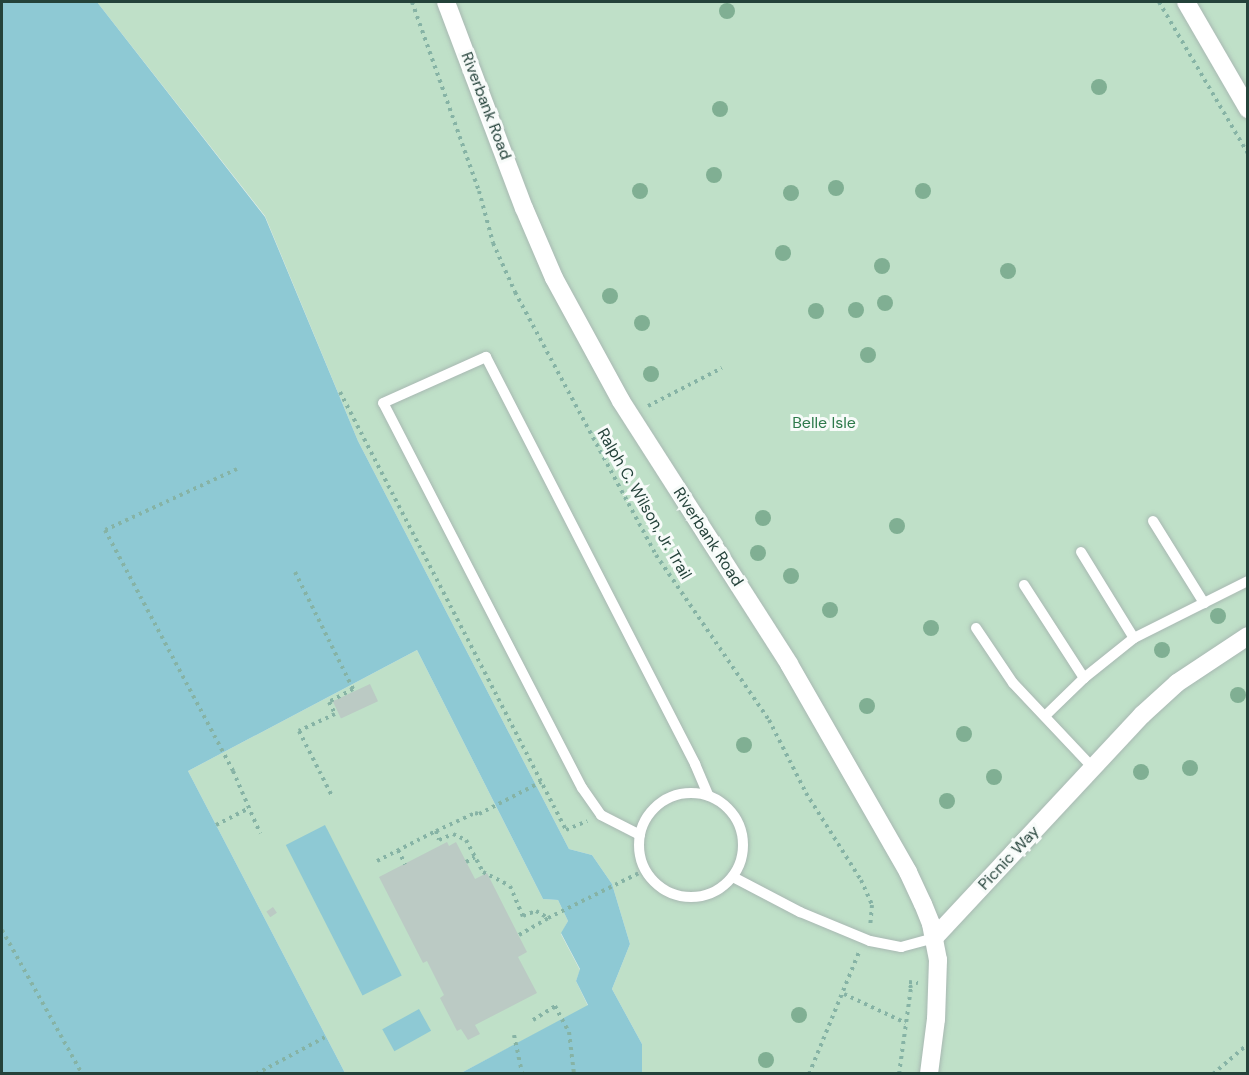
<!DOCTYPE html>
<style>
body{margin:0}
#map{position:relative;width:1249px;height:1075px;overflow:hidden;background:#e6efeb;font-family:"DM Sans",sans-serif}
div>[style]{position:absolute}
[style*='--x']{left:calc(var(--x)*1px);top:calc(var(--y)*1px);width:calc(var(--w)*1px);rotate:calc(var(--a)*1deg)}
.green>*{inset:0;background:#bfe0c8}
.water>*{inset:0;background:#8ec9d4;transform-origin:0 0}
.building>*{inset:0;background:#bbcac4;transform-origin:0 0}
.path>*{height:4px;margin-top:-2px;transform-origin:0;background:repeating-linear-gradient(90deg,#86b3a5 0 3px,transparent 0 7.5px)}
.roads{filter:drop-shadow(0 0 2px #a8b8b2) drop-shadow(0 0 2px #a8b8b2)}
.lane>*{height:10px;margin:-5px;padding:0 5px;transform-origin:5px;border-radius:5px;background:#fff}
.lane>.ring{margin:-5px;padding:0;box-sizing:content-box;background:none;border:10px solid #fff;border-radius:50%}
.street>*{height:18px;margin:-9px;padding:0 9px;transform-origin:9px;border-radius:9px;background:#fff}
.secondary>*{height:18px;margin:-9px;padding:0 9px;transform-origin:9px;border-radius:9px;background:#fff}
.trees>*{width:16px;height:16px;margin:-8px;border-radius:50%;background:#80af93}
span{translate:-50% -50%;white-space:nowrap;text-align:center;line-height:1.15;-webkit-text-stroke:6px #f7fbf9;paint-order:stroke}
.street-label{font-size:16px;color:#24423a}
.park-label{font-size:16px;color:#2d7a4b}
.frame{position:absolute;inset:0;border:3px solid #24423a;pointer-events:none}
</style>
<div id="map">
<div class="green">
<i style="clip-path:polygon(97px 2px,1247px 2px,1247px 1073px,642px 1073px,642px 1044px,612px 989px,630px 944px,612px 884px,592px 855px,569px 849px,358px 441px,265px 216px)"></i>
<i style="clip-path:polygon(417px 650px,543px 899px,558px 900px,568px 921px,561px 934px,580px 970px,576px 981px,588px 1006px,461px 1073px,345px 1073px,188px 771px)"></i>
</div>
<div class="water">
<i style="clip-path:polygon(2px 2px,97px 2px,265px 217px,358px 441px,569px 849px,592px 855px,612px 884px,630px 944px,612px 989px,642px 1044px,642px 1073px,461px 1073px,588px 1005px,576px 981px,580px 969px,561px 933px,568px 921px,558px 900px,543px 899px,417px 650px,188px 771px,345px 1073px,2px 1073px)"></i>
<i style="left:325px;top:825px;width:169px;height:44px;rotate:63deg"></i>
<i style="left:419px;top:1009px;width:25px;height:42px;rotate:61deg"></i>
</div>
<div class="building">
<i style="left:370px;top:684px;width:19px;height:41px;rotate:65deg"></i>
<i style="clip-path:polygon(447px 842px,449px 846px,456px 842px,475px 879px,487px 873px,527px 952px,518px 957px,537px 993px,475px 1025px,480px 1034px,468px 1040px,461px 1029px,457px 1031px,440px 998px,444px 995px,427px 961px,423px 963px,379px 877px)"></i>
<i style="left:273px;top:907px;width:7px;height:8px;rotate:56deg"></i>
</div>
<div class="path">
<i style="--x:412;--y:2;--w:201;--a:70.5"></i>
<i style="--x:479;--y:191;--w:54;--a:74.9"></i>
<i style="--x:493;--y:243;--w:54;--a:65.8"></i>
<i style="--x:515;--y:292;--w:298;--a:61.8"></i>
<i style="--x:656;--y:555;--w:200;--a:55.6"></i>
<i style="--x:769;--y:720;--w:82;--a:63.1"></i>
<i style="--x:806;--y:793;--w:103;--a:57.7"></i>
<i style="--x:861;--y:880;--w:27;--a:66"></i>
<i style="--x:872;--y:905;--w:21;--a:95"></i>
<i style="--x:1159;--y:2;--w:176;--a:59.6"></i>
<i style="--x:340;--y:392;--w:493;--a:62.7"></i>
<i style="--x:566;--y:830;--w:23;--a:-23"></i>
<i style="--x:648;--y:406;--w:83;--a:-27.2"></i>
<i style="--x:237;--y:469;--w:145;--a:155.2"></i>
<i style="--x:105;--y:530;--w:273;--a:62"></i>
<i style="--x:233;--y:771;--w:68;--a:66.5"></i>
<i style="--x:295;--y:572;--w:131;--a:63.6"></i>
<i style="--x:353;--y:689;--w:27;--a:152"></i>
<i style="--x:329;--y:702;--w:13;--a:63"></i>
<i style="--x:335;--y:714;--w:40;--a:155"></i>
<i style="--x:299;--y:731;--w:73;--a:63.1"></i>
<i style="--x:216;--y:825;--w:36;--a:-27"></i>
<i style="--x:436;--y:831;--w:43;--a:-24.8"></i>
<i style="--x:475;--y:813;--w:4;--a:14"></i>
<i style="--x:479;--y:814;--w:70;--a:-27.3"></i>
<i style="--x:398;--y:850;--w:16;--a:63"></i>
<i style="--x:377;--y:861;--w:66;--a:-27"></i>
<i style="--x:436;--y:831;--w:9;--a:72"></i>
<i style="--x:439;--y:840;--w:15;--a:-23"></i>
<i style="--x:453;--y:834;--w:14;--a:25"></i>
<i style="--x:466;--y:840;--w:36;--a:62"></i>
<i style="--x:483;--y:872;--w:30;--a:27"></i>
<i style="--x:510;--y:886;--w:33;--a:67"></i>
<i style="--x:523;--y:916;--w:14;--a:-21"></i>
<i style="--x:536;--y:911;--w:14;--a:30"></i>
<i style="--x:548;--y:918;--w:108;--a:-26.3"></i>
<i style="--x:466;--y:862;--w:10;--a:-29"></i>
<i style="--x:2;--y:930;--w:165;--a:60.9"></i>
<i style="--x:519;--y:935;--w:34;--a:-30"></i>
<i style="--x:844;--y:994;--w:68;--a:25.1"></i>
<i style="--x:533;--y:1020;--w:26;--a:-32"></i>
<i style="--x:555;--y:1006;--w:30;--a:62"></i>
<i style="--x:569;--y:1032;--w:42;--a:83.2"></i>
<i style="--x:514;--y:1035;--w:40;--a:78"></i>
<i style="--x:461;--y:1073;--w:1;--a:90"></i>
<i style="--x:256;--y:1074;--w:78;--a:-28.2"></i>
<i style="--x:809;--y:1074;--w:132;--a:-67.7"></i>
<i style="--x:899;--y:1074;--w:87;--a:-82.1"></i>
<i style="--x:911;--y:988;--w:6;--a:-108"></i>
<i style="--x:909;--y:982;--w:9;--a:6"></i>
<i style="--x:1213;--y:1074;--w:46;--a:-40.6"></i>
</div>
<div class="roads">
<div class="lane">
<i style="--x:1153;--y:521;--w:97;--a:58.1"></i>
<i style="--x:1081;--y:552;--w:101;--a:58.4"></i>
<i style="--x:1024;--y:585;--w:111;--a:57.2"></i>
<i style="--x:976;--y:628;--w:66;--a:56.1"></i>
<i style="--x:1013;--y:683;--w:117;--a:46.7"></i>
<i style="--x:1046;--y:715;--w:53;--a:-44.2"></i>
<i style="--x:1084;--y:678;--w:64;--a:-38.7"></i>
<i style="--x:1134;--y:638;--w:127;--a:-26.6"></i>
<i class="ring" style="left:639px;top:793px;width:94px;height:94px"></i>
<i style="--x:640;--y:835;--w:44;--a:-152.9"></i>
<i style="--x:601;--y:815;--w:33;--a:-125"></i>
<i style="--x:582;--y:788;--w:433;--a:-117.3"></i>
<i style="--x:383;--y:403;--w:113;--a:-24.1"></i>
<i style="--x:486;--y:357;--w:458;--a:62.8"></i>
<i style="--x:695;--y:764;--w:34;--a:67"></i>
<i style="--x:733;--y:877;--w:76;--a:27.6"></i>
<i style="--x:800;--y:912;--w:76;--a:22.5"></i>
<i style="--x:870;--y:941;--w:32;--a:11"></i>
<i style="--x:901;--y:947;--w:34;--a:-15"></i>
</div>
<div class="street">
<i style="--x:1186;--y:2;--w:124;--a:59.9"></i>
<i style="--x:934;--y:938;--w:305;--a:-47"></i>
<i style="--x:1142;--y:715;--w:47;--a:-42.4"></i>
<i style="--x:1177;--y:683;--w:85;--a:-33.5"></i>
</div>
<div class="secondary">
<i style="--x:446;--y:2;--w:220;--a:69.3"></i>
<i style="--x:524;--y:208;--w:76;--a:66.8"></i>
<i style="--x:554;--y:278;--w:140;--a:61.4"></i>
<i style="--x:621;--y:401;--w:312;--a:57.4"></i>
<i style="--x:789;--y:664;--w:240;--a:60.2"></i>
<i style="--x:908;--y:872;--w:35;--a:65"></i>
<i style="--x:923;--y:904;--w:22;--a:68"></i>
<i style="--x:931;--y:924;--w:37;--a:79"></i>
<i style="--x:938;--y:960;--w:59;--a:91.9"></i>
<i style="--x:936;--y:1019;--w:55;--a:97.3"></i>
</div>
</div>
<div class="trees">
<i style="left:727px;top:11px"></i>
<i style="left:1099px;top:87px"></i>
<i style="left:720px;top:109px"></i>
<i style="left:714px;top:175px"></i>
<i style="left:836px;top:188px"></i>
<i style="left:640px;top:191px"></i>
<i style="left:923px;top:191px"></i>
<i style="left:791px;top:193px"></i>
<i style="left:783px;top:253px"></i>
<i style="left:882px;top:266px"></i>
<i style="left:1008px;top:271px"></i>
<i style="left:610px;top:296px"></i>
<i style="left:885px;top:303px"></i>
<i style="left:856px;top:310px"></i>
<i style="left:816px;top:311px"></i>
<i style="left:642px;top:323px"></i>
<i style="left:868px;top:355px"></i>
<i style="left:651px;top:374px"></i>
<i style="left:763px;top:518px"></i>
<i style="left:897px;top:526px"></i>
<i style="left:758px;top:553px"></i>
<i style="left:791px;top:576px"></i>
<i style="left:830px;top:610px"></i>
<i style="left:1218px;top:616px"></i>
<i style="left:931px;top:628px"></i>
<i style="left:1162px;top:650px"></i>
<i style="left:1238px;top:695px"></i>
<i style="left:867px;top:706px"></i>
<i style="left:964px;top:734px"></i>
<i style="left:744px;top:745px"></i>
<i style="left:1190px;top:768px"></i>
<i style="left:1141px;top:772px"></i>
<i style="left:994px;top:777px"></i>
<i style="left:947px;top:801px"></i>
<i style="left:799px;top:1015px"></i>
<i style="left:766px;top:1060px"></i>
</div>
<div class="street-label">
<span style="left:486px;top:106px;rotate:69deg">Riverbank Road</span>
<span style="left:644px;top:504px;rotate:60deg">Ralph C. Wilson, Jr. Trail</span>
<span style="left:708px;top:537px;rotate:57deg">Riverbank Road</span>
<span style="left:1009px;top:858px;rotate:-47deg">Picnic Way</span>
</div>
<div class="park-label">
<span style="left:824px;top:423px">Belle Isle</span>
</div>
<div class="frame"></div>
</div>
